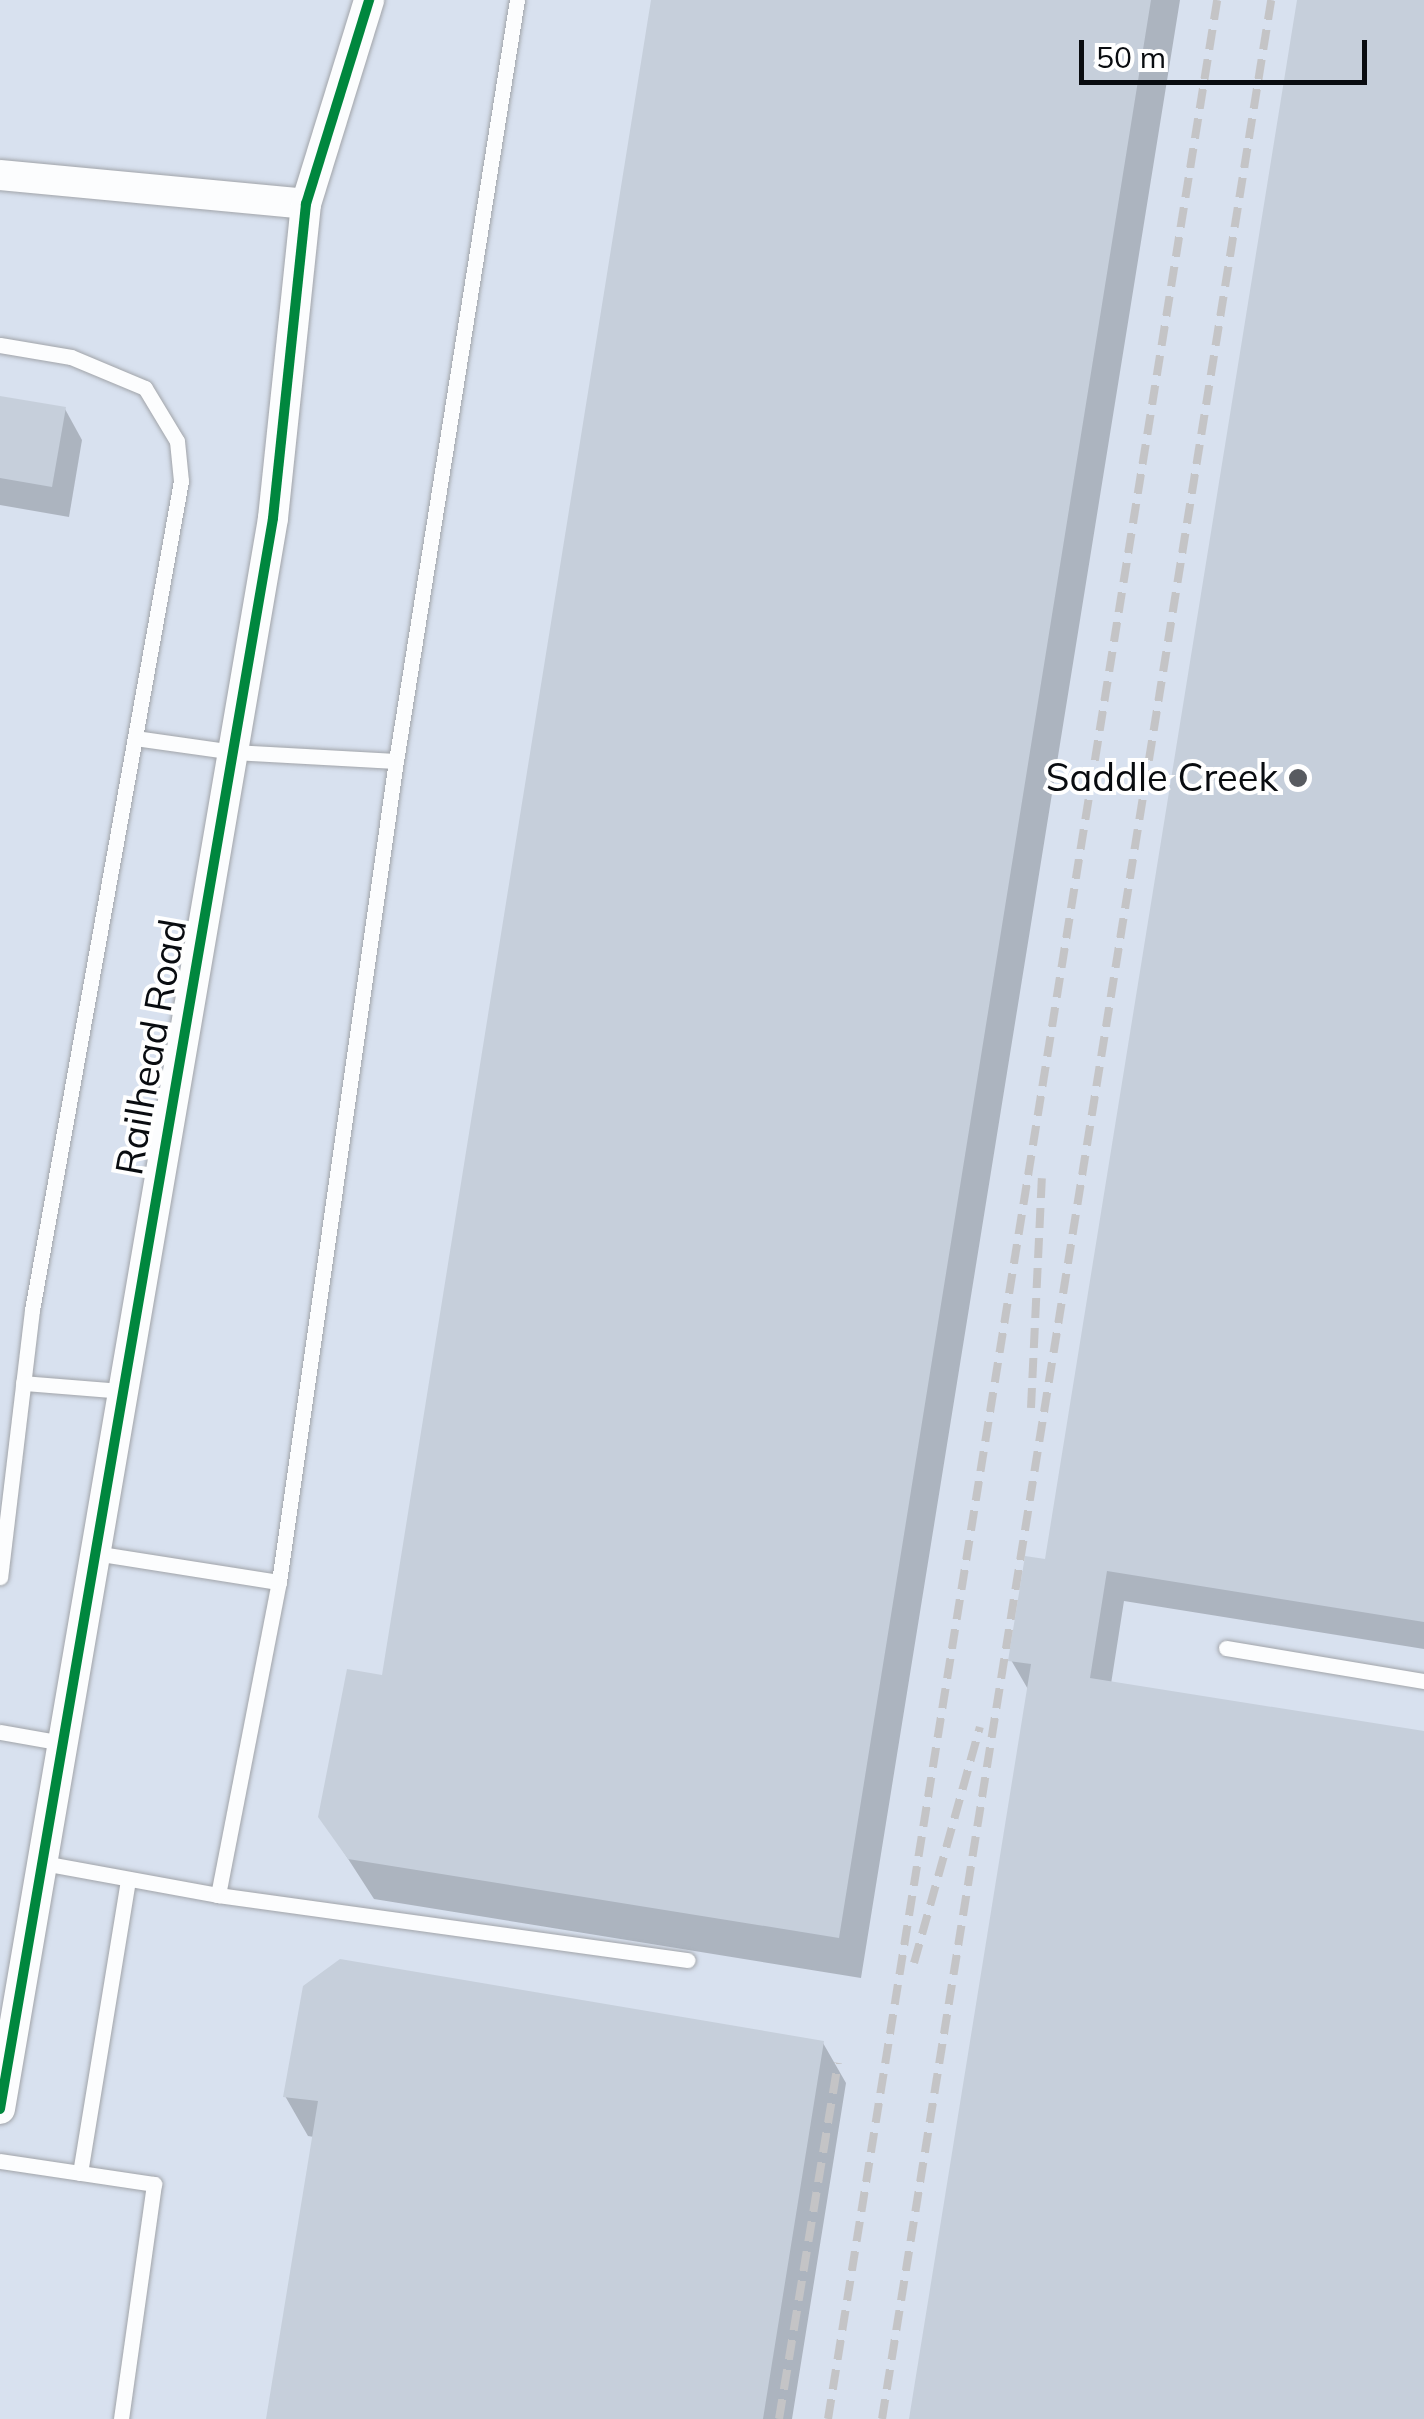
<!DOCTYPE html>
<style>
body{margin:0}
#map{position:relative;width:1424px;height:2419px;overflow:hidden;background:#eaeff6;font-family:Mulish,sans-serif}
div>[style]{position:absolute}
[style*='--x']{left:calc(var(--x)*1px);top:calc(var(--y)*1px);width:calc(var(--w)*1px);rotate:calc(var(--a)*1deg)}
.built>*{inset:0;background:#d8e1ef;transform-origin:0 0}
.shadow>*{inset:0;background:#0003}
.building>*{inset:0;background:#c6cfdb}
.roads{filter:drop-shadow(0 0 2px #a1a4a9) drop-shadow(0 0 2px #a1a4a9)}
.service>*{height:15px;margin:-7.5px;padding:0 7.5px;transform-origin:7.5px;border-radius:7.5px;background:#fcfdfe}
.minor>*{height:30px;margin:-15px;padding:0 15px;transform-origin:15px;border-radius:15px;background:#fcfdfe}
.rail>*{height:8px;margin-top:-4px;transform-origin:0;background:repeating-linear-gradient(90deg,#c4c4c6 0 20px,transparent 0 30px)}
.cycleway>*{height:10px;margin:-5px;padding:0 5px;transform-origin:5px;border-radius:5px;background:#00873e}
.dots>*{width:28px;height:28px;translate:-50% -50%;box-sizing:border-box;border:5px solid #fff;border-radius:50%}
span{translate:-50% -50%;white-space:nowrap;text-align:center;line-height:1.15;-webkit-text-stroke:8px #fff;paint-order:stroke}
.poi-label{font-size:38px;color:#090c10}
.right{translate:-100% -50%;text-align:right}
.street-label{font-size:38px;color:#090c10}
.scale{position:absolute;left:1079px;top:40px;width:288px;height:45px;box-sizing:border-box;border:5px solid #090c10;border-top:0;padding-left:12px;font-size:30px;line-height:35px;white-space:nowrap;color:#090c10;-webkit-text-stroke:8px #fff;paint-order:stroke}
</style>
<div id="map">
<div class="built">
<i style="left:0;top:0;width:1424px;height:2419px"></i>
</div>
<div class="shadow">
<i style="clip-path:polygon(654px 0,1180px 0,861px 1978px,374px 1899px,321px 1817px,384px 1678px)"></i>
<i style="clip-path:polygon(1299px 0,1424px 0,1424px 1649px,1124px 1601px,1111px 1684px,1424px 1734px,1424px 2419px,912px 2419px,1029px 1691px,1011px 1660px,1047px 1562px)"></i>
<i style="clip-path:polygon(0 398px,65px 409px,82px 440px,69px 517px,0 505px)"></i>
<i style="clip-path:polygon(823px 2043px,846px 2083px,792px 2419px,269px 2419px,314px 2137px,308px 2136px,285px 2096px)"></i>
</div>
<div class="building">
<i style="clip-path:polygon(651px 0,1151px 0,839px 1938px,348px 1859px,318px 1817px,347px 1669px,382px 1675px)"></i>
<i style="clip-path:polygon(1297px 0,1424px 0,1424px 1622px,1107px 1571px,1090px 1678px,1424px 1731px,1424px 2419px,909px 2419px,1031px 1664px,1008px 1661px,1025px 1556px,1045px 1559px)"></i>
<i style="clip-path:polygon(0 396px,66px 407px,52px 487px,0 478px)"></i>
<i style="clip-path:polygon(340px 1959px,824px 2041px,763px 2419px,266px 2419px,318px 2101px,283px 2097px,303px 1986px)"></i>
</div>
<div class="roads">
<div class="service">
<i style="--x:0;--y:345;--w:72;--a:9.6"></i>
<i style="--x:71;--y:357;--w:80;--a:22.7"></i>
<i style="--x:145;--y:388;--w:62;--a:58.9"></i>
<i style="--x:177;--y:441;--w:40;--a:84.3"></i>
<i style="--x:181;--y:481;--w:842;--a:100.19"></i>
<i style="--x:32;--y:1310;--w:269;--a:96.8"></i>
<i style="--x:135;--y:738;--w:99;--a:8.1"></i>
<i style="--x:233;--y:752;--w:163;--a:3.2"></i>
<i style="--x:396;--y:761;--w:771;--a:-80.97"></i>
<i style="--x:23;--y:1383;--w:100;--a:4.6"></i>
<i style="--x:95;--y:1553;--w:186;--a:9"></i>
<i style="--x:1226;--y:1648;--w:201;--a:9.5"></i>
<i style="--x:0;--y:1732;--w:64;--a:9.9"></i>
<i style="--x:43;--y:1863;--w:178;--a:10.4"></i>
<i style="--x:218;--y:1895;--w:474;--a:7.9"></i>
<i style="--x:218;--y:1895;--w:319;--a:-79"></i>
<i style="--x:279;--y:1582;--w:829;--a:-81.89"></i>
<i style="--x:0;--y:2161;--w:156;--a:8.5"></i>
<i style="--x:154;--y:2184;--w:237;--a:98"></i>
<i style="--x:80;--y:2173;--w:298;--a:-80.7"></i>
</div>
<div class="minor">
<i style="--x:0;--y:175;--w:307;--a:5.4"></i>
<i style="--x:0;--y:2109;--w:1614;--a:-80.26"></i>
<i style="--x:273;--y:518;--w:316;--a:-84"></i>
<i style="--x:306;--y:204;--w:214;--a:-72.8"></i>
</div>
</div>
<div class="rail">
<i style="--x:1031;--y:1408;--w:230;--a:-87.3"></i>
<i style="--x:914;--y:1963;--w:245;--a:-74.4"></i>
<i style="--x:779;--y:2419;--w:361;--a:-80.6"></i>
<i style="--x:828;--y:2419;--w:2450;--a:-80.86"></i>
<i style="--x:882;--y:2419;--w:2450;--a:-80.86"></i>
</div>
<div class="cycleway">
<i style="--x:0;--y:2109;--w:1614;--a:-80.26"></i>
<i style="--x:273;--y:518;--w:316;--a:-84"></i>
<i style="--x:306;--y:204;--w:214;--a:-72.8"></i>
</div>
<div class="dots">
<i style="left:1298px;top:778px;background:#585b60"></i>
</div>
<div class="poi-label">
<span class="right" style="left:1278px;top:778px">Saddle Creek</span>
</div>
<div class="street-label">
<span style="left:151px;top:1047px;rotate:-80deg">Railhead Road</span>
</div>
<div class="scale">50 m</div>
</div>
